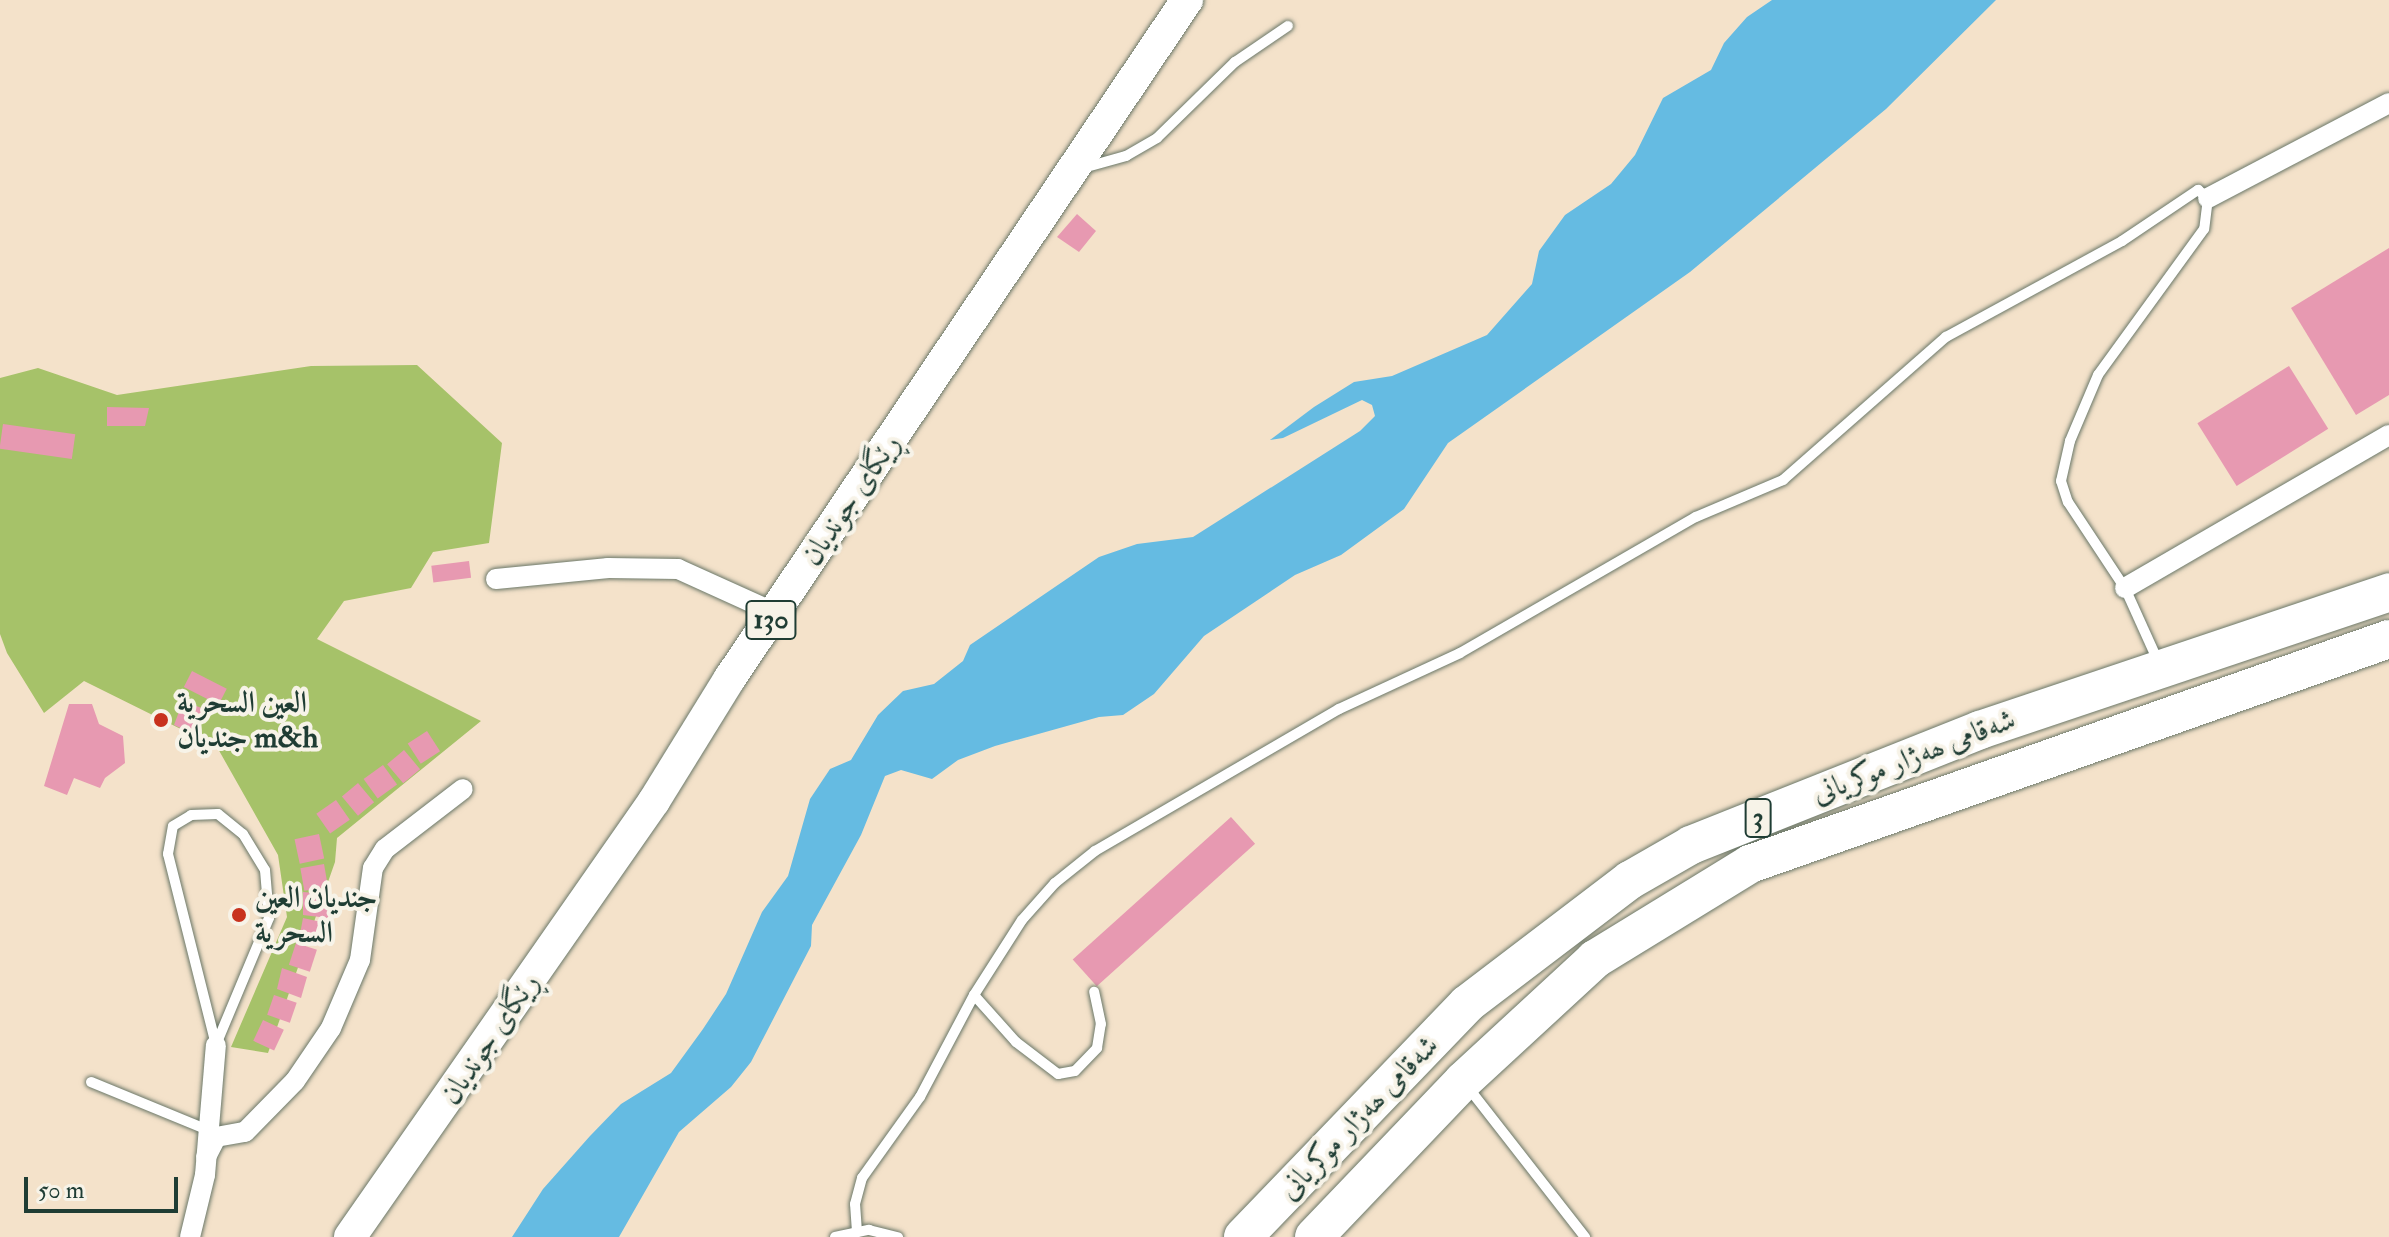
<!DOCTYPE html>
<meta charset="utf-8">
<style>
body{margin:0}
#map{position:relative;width:2389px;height:1237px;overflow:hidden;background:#f4e2ca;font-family:"IM FELL Double Pica",Amiri,serif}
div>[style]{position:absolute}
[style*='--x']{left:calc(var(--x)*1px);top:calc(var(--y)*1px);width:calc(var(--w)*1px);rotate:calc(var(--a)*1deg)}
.green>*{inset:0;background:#a6c269}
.water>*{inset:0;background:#65bbe2}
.building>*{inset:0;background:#e799b1;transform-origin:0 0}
.roads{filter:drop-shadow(0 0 2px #6a7768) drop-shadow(0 0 2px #6a7768)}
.lane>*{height:10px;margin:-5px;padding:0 5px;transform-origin:5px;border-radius:5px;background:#fff}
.street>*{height:20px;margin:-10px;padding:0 10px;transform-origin:10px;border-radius:10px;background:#fff}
.primary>*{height:32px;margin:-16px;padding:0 16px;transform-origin:16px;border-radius:16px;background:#fff}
.highway>*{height:38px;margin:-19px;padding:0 19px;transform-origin:19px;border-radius:19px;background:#fff}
.dots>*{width:22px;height:22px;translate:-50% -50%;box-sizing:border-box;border:4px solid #f7f3e8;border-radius:50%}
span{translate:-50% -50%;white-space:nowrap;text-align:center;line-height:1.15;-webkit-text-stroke:8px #f7f3e8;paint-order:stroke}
.shield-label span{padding:2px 6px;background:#f7f3e8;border:2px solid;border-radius:6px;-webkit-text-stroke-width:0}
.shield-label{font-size:28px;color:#1f3d34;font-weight:700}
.street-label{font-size:30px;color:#1f3d34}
.poi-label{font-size:30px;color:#1f3d34;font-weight:700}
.left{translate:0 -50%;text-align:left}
.scale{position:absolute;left:24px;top:1177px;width:154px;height:36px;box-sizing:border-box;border:4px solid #1f3d34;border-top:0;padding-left:10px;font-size:24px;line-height:28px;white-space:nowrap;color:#1f3d34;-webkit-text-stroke:6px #f7f3e8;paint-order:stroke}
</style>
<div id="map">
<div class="green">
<i style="clip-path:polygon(417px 365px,502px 443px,489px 543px,433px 552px,411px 588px,344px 601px,317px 639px,481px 721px,337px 838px,335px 862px,268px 1053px,231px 1047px,287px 917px,278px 855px,217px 747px,84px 681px,44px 713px,7px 653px,0 634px,0 378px,38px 368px,117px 395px,311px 366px)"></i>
</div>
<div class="water">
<i style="clip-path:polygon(1772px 0,1996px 0,1886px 109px,1690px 272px,1448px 443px,1404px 509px,1341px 555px,1295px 575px,1204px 636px,1154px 694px,1123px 715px,1099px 717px,995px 746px,958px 760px,932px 779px,901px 770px,885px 776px,861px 835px,812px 925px,811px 946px,751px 1062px,731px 1087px,679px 1132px,619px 1237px,512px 1237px,543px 1189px,590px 1136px,621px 1104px,671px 1073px,703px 1029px,726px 994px,762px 912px,788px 876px,810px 799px,830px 769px,851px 760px,878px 715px,903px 691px,934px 684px,963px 661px,970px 645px,1099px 557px,1137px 544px,1193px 537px,1360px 431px,1375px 416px,1372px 405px,1362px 400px,1283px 438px,1270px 440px,1314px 407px,1354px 382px,1392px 376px,1487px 335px,1532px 284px,1539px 251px,1565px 215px,1611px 184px,1635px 155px,1663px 98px,1711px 70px,1724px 43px,1747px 17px)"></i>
</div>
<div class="building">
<i style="clip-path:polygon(1077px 214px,1096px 231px,1079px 252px,1057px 237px)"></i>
<i style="clip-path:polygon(2389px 248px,2389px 395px,2356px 415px,2291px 308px)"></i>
<i style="left:2289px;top:366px;width:74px;height:108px;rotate:58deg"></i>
<i style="clip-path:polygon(107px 407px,149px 408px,145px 426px,107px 426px)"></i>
<i style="left:3px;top:424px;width:73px;height:25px;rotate:8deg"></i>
<i style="left:469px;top:561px;width:17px;height:38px;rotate:83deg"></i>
<i style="left:192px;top:671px;width:39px;height:18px;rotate:27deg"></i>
<i style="clip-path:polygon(183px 701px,207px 710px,195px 735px,174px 725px)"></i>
<i style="clip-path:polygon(69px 704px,92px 704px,99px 724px,123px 736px,125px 763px,105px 778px,100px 788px,74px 778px,67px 795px,44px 786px)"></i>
<i style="left:427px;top:731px;width:24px;height:23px;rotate:57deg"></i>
<i style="left:404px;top:750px;width:25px;height:22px;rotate:50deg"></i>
<i style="left:383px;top:765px;width:24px;height:24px;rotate:54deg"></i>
<i style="left:358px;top:783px;width:25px;height:21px;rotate:50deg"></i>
<i style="left:336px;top:800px;width:24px;height:24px;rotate:55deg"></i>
<i style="left:1231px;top:817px;width:36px;height:213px;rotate:48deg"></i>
<i style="left:319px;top:834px;width:25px;height:25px;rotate:78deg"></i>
<i style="left:324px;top:864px;width:23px;height:24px;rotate:80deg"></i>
<i style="clip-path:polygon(303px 892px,328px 894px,328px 918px,303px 915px)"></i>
<i style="clip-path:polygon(303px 918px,326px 923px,323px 946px,299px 939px)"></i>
<i style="left:296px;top:943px;width:22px;height:23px;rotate:18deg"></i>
<i style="clip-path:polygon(282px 968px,307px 977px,301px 998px,277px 989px)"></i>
<i style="left:274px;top:995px;width:24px;height:21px;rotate:19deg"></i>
<i style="left:263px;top:1020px;width:23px;height:23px;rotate:25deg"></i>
</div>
<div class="roads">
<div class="lane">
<i style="--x:1083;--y:168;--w:45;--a:-15.6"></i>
<i style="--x:1126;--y:156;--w:36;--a:-30"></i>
<i style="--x:1157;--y:138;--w:109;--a:-44.3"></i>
<i style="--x:1235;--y:62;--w:64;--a:-34.2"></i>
<i style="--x:218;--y:814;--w:32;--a:39"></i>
<i style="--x:243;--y:834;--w:42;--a:58.6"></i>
<i style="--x:265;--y:870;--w:48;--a:85.2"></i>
<i style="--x:269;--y:918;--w:138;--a:112.7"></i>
<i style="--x:216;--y:1045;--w:197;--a:-104.1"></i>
<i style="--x:168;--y:854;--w:28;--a:-80"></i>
<i style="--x:173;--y:826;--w:21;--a:-31"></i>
<i style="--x:191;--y:815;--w:27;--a:-2"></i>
<i style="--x:974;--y:995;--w:63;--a:48.2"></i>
<i style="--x:1016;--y:1042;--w:53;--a:37.3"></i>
<i style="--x:1058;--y:1074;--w:17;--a:-10"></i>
<i style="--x:1075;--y:1071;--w:32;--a:-46"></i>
<i style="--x:1097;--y:1048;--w:24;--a:-81"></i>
<i style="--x:1101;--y:1024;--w:33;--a:-102"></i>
<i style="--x:91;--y:1082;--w:126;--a:22.3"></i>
<i style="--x:1467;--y:1086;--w:192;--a:52"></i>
<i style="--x:857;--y:1232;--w:28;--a:-94"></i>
<i style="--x:855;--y:1204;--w:27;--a:-75"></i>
<i style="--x:862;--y:1178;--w:100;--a:-54.4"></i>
<i style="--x:920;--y:1097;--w:115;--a:-62.1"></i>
<i style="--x:974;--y:995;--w:89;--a:-57.4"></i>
<i style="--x:1022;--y:920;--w:50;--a:-48.3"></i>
<i style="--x:1055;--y:883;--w:51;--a:-38.7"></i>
<i style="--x:1095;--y:851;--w:282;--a:-30.2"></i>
<i style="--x:1339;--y:709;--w:133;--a:-24.8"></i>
<i style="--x:1460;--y:653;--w:272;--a:-30"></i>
<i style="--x:1696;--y:517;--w:95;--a:-23"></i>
<i style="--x:1783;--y:480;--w:217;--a:-41.3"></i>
<i style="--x:1946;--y:337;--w:200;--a:-28.6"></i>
<i style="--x:2122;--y:241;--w:92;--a:-33.9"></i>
<i style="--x:2198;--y:190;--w:13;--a:39"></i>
<i style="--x:2208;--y:198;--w:31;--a:97"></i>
<i style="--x:2204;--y:229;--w:180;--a:126"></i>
<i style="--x:2098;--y:375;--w:72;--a:113"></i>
<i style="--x:2070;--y:441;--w:41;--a:102.7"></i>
<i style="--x:2061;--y:481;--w:22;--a:72"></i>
<i style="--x:2068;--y:502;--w:103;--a:56.5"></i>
<i style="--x:2125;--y:588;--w:80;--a:65.7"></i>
<i style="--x:835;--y:1237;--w:35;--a:-12"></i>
<i style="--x:869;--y:1230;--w:30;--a:14"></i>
</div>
<div class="street">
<i style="--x:2208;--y:198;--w:204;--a:-27.7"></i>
<i style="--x:496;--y:579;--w:113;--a:-5.6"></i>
<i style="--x:608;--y:568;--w:70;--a:0.8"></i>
<i style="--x:678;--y:569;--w:107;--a:24.4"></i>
<i style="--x:2125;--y:588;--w:305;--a:-30.1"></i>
<i style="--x:206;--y:1157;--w:22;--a:-63"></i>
<i style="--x:216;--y:1137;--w:29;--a:-10"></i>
<i style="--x:245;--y:1132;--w:71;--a:-45.6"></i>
<i style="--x:295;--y:1081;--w:64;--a:-55.8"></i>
<i style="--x:331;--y:1028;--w:74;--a:-66.9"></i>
<i style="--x:360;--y:960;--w:93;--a:-82"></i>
<i style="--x:373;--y:868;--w:22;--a:-58"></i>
<i style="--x:385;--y:849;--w:98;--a:-37.6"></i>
<i style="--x:190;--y:1237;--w:64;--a:-76.4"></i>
<i style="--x:205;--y:1175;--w:130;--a:-85.2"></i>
</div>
<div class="primary">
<i style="--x:350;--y:1237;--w:532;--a:-55.11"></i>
<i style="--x:654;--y:801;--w:145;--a:-58.3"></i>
<i style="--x:730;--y:678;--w:818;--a:-56.02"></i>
</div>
<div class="highway">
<i style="--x:1243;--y:1237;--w:323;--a:-46.1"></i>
<i style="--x:1467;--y:1004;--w:205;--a:-37.3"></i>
<i style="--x:1630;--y:880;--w:70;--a:-29.8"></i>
<i style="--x:1691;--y:845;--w:311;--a:-21.7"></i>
<i style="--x:1980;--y:730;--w:432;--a:-18.6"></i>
<i style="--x:1314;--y:1237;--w:216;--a:-46.3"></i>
<i style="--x:1463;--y:1081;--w:180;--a:-42.7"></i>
<i style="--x:1595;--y:959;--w:182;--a:-31.5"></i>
<i style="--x:1750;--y:864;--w:677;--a:-19.4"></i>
</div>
</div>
<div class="dots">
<i style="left:161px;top:720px;background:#c8321e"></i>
<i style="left:239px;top:915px;background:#c8321e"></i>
</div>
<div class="shield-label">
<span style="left:771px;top:620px">130</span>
<span style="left:1758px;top:818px">3</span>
</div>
<div class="street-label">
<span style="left:851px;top:500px;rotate:-56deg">ڕێگای جوندیان</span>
<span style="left:1914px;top:757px;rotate:-21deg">شەقامی ھەژار موکریانی</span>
<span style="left:490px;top:1039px;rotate:-56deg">ڕێگای جوندیان</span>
<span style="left:1359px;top:1118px;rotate:-46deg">شەقامی ھەژار موکریانی</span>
</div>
<div class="poi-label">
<span class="left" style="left:177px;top:720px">العين السحرية<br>جنديان m&amp;h</span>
<span class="left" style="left:255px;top:915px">جنديان العين<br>السحرية</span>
</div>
<div class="scale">50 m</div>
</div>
